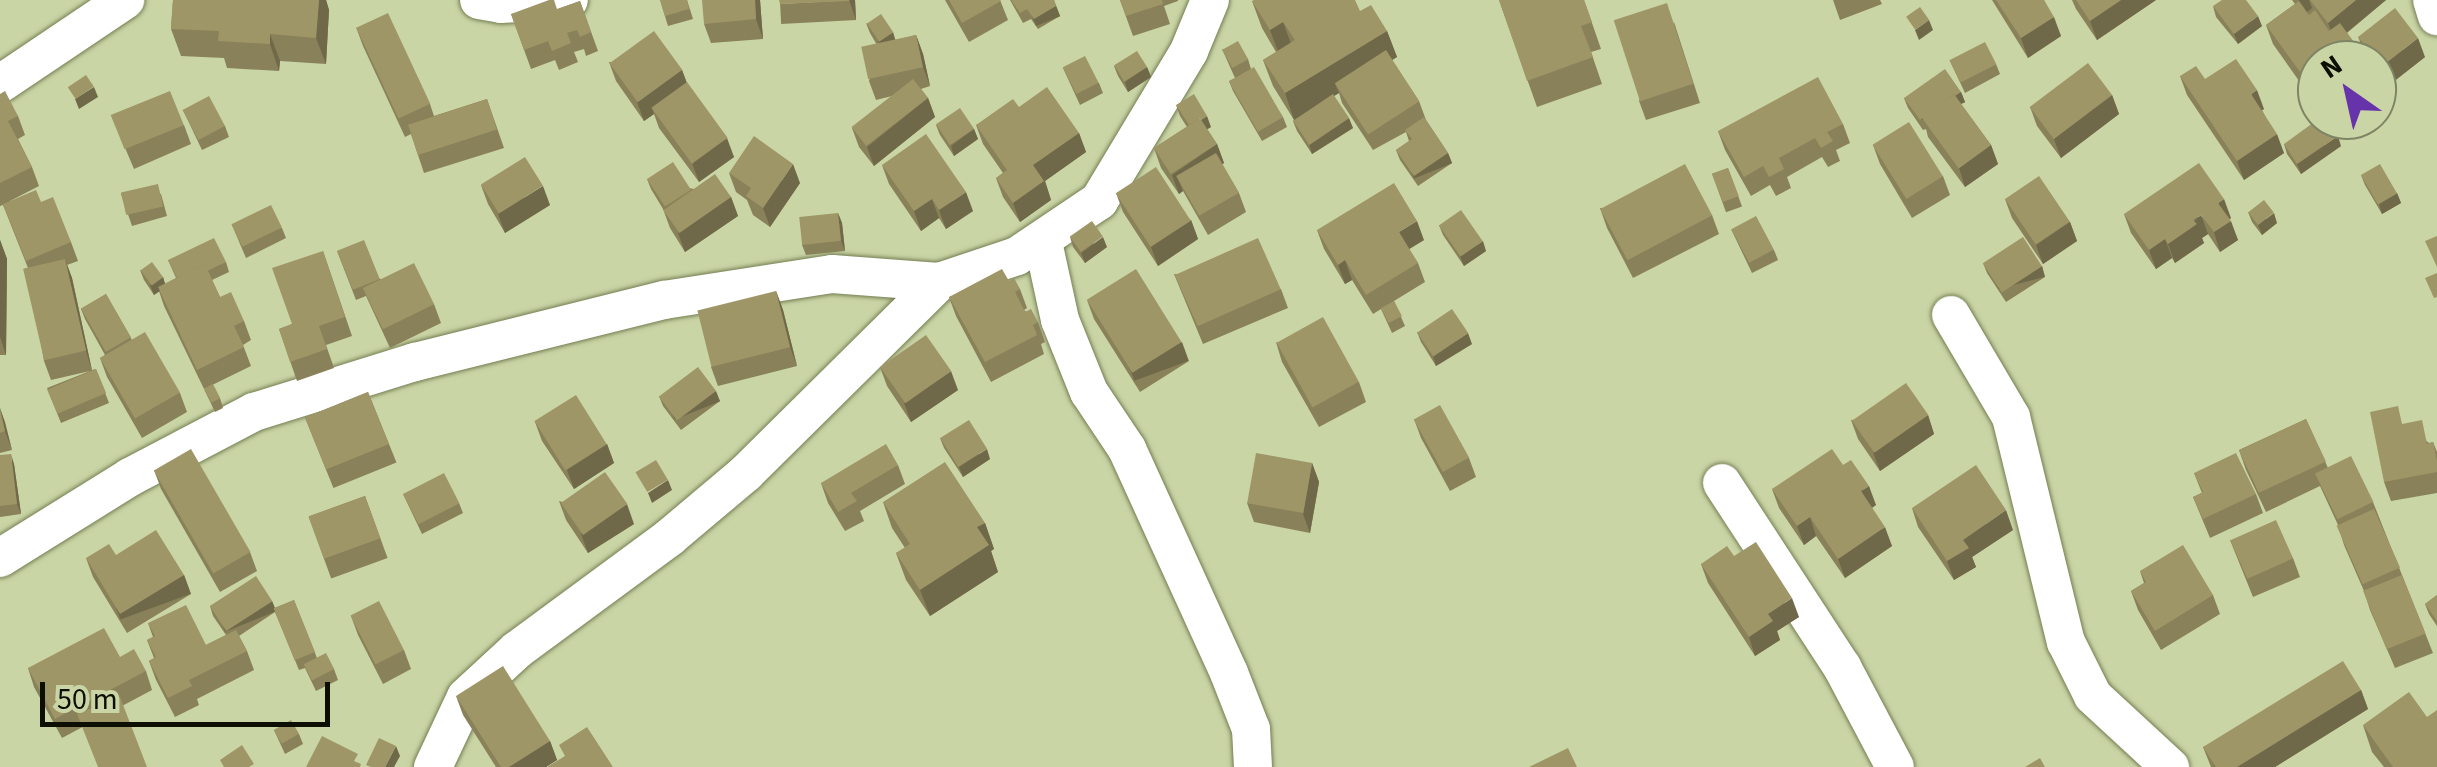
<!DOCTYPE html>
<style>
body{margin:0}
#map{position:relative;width:2437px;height:767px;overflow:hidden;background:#cad5a6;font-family:"Source Sans 3",sans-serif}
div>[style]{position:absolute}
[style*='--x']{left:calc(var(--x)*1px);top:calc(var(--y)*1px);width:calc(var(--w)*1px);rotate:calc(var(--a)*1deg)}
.roads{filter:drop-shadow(0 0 2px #747e52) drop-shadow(0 0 2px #747e52)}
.minor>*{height:38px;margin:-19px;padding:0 19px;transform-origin:19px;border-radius:19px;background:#fff}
.wall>*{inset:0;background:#898159;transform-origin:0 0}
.shaded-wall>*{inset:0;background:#6f6949;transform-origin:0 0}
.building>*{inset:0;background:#9f9668;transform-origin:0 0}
span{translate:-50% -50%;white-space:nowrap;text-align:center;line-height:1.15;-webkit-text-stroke:9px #cad5a6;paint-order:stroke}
.north{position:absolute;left:2297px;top:40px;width:100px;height:100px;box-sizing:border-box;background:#cad5a6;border:2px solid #7e8564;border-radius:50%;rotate:326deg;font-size:28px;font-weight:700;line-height:40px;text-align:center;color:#0b0e01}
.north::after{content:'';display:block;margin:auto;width:35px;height:45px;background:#6733ab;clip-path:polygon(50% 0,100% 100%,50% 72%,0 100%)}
.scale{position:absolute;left:40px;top:682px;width:290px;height:45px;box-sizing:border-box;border:5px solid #0b0e01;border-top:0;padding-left:12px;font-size:30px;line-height:35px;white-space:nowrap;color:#0b0e01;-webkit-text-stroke:8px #cad5a6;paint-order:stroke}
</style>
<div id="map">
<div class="roads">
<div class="minor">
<i style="--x:479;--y:0;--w:22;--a:10"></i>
<i style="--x:501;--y:4;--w:68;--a:-3.4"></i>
<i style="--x:2432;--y:0;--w:17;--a:73"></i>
<i style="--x:0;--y:84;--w:151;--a:-33.9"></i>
<i style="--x:1043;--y:242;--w:80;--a:77.7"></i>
<i style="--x:1060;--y:320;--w:78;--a:68.1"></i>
<i style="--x:1089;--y:392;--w:69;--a:56.3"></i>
<i style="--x:1127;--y:449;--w:246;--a:65.5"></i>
<i style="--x:1229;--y:673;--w:60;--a:68.6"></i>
<i style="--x:1251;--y:729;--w:38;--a:87"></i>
<i style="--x:1951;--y:315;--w:118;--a:59.5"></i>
<i style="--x:2011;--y:417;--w:232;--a:76.3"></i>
<i style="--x:2066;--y:642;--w:60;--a:63.4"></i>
<i style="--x:2093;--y:696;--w:105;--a:42.7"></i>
<i style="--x:1722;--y:483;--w:220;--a:56.9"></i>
<i style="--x:1842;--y:667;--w:113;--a:62.1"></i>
<i style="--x:0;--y:558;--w:153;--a:-31.9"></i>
<i style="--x:130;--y:477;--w:140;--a:-27.7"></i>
<i style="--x:254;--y:412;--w:169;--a:-17.3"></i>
<i style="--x:415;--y:362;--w:257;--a:-14"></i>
<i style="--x:664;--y:300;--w:170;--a:-8.8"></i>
<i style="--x:832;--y:274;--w:107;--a:4.3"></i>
<i style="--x:433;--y:767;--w:77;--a:-64.8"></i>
<i style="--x:466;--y:697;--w:69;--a:-42.7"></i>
<i style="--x:517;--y:650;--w:190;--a:-36.4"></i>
<i style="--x:670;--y:537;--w:99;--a:-40.1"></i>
<i style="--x:746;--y:473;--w:272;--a:-44.7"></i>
<i style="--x:939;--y:282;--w:82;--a:-18.4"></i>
<i style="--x:1017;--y:256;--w:99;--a:-33.9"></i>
<i style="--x:1099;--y:201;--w:175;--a:-59"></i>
<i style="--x:1189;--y:51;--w:55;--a:-67.6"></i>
</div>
</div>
<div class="wall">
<i style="clip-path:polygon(173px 0,326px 0,329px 10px,326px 64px,280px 61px,279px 71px,227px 68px,224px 58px,181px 56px,171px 29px)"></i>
<i style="clip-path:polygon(660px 0,687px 0,693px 19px,668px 26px)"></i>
<i style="clip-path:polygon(760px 0,763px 39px,711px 43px,704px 24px)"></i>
<i style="left:855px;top:0;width:20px;height:75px;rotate:87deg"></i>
<i style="clip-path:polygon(945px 0,1000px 0,1008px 20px,969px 42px)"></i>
<i style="clip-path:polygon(1010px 0,1054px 0,1060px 16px,1038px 29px,1031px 19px,1023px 23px)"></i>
<i style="clip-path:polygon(1120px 0,1178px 0,1178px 1px,1164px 6px,1170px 24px,1133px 36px)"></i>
<i style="clip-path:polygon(1499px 0,1584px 0,1601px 49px,1591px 52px,1602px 84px,1537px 107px)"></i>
<i style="clip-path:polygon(1833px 0,1880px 0,1882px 4px,1840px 20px)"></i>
<i style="clip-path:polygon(1992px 0,2044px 0,2061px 36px,2028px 58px)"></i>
<i style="clip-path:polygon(2072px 0,2156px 0,2097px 40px,2076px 9px)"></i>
<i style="clip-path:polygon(2292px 0,2386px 0,2347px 33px,2353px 41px,2360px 60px,2317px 60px,2317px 90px,2309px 95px,2273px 44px,2266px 25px,2295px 4px)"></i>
<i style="clip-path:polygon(580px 1px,598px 51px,586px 56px,584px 49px,574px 52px,578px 62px,559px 70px,555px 60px,531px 69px,511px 14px,558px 9px)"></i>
<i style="clip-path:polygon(1252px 1px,1360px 11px,1387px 31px,1397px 57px,1392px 60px,1419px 101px,1426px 120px,1448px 153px,1452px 163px,1418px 186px,1400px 160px,1396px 150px,1409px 141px,1406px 132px,1373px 150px,1342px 103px,1339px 93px,1334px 96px,1353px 128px,1312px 154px,1297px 131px,1293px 121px,1294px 120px,1273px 86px,1263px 60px,1276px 52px,1262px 28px)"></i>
<i style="clip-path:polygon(2213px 6px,2262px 26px,2238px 44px,2216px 17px)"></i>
<i style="clip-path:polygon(1674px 22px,1700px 103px,1646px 120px,1639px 101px)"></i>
<i style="clip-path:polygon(866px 23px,896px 40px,916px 35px,923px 54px,930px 86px,921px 89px,928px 98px,935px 117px,874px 166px,859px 147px,852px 128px,892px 96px,876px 100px,869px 81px,877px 45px,870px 33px)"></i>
<i style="clip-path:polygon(356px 27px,430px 104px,434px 116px,487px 99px,504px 148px,424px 173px,411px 134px,405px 137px,363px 46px)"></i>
<i style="clip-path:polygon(2358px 37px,2425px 57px,2388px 86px,2377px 72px,2377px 60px,2368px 60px)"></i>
<i style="clip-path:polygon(1222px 49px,1248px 59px,1251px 69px,1283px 117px,1287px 127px,1262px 141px,1233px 91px,1229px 81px,1235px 78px)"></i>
<i style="clip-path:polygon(1950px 61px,1996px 64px,2000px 74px,1965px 93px)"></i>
<i style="clip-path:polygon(609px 62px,682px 70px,687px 83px,734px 157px,699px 182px,659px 128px,654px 114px,644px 121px,616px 81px)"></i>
<i style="clip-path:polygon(1114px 66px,1147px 67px,1151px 77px,1128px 92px,1118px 76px)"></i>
<i style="clip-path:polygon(1063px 68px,1099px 83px,1103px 93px,1080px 105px)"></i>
<i style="clip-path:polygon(2180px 76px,2205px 79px,2264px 109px,2262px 110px,2284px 153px,2244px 180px,2187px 95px)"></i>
<i style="clip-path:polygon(1961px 92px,1965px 102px,1961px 104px,1991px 145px,1998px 164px,1965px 187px,1928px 137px,1926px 129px,1923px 130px,1908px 108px,1904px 98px)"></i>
<i style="clip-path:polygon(0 94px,18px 116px,25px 135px,18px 139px,32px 167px,39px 186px,10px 201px,41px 202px,71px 242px,78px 261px,67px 265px,72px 278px,92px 370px,96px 369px,109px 403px,61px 423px,47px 388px,90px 371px,51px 380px,44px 361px,28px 268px,3px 205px,0 206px)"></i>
<i style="clip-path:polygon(2112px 95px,2119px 114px,2061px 158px,2037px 126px,2030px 107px)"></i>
<i style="clip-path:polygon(1176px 105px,1211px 127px,1207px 129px,1217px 144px,1224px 163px,1222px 164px,1239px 193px,1246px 212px,1208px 235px,1183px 191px,1179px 194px,1161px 168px,1154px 148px,1187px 127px,1180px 116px)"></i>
<i style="clip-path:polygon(1019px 107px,1079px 133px,1086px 152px,1045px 181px,1051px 200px,1020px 222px,1003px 197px,996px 178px,1003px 173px,983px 144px,976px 125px)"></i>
<i style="clip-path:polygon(183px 110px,225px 126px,229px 137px,202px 150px)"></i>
<i style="clip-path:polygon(112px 117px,184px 125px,191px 144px,134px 169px)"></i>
<i style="clip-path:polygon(1843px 124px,1850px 143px,1836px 150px,1840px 161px,1828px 167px,1822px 157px,1787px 177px,1791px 188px,1776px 196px,1770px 185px,1751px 196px,1725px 150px,1718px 131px)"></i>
<i style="clip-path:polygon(936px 125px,974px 129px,978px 139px,954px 156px,940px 135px)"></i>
<i style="clip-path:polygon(2284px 144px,2341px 146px,2301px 174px,2287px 154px)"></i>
<i style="clip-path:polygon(1873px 145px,1943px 176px,1950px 195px,1912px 218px,1880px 164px)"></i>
<i style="clip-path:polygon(882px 165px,973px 211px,946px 229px,939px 218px,921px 231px,889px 184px)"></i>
<i style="left:1728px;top:168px;width:41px;height:17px;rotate:70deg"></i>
<i style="clip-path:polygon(729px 173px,800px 183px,770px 227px,753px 215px,747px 200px,736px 192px)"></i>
<i style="clip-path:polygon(2361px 175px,2397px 193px,2401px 203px,2382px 214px,2365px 185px)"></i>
<i style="clip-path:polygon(647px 179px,731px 197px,738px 216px,685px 252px,670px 228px,663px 209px,651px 189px)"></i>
<i style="clip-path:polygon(481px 185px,550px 205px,505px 233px,488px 204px)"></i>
<i style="clip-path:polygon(1116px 193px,1191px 220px,1198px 239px,1158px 266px,1123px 212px)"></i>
<i style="clip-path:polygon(121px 194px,161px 194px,167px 216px,132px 226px)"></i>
<i style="clip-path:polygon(2005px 199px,2070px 222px,2077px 241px,2043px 264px,2012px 218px)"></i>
<i style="clip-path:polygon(1600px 208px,1712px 215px,1719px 234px,1633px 278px,1607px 228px)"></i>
<i style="clip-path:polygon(2248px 212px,2277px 223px,2262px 235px,2252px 222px)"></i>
<i style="clip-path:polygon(838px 213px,842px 223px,845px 251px,806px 255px,802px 245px)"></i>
<i style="clip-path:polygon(2124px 214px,2231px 218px,2229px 219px,2238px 240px,2220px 252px,2208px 234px,2202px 238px,2204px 243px,2175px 263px,2172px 258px,2156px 269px,2131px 233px)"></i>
<i style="clip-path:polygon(232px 225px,282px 228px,286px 238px,246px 258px)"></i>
<i style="clip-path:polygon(1439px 225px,1486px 251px,1464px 266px,1443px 235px)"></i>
<i style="clip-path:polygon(1731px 229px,1774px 250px,1778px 260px,1752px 273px)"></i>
<i style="clip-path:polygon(1317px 230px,1424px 240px,1409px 249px,1418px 263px,1425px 282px,1394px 301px,1405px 326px,1392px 333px,1381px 309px,1373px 314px,1352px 280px,1345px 284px,1324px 249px)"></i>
<i style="clip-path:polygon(1070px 237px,1107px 247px,1085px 263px,1073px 247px)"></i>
<i style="clip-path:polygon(0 240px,7px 259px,6px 355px,0 355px)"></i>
<i style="clip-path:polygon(323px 251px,352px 336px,326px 345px,334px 368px,297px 381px,279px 329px,292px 324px)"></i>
<i style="clip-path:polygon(337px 251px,380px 279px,434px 304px,441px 323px,390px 348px,366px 296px,356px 300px)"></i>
<i style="clip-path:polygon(168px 260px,226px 262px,229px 272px,212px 280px,220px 297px,244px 321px,251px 340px,243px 345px,251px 366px,204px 389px,164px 306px,159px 291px,154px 295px,144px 280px,140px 270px,163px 277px,165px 284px,176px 278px)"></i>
<i style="clip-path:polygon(1983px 263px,2042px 266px,2045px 277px,2006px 302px,1987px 273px)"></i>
<i style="clip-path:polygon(1174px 274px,1281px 289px,1288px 308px,1203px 344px)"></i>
<i style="clip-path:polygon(1009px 281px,1020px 289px,1027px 308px,1024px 310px,1038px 322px,1045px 342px,1041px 344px,1044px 354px,991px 382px,956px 316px,949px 297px)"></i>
<i style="clip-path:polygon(776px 291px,783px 310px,797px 366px,718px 386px,711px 367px)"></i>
<i style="clip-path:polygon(106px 294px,132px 340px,180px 393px,187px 412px,142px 438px,107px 377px,100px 358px,105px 355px,85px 319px,81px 309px)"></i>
<i style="clip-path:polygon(1087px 300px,1189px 361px,1140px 392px,1094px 319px)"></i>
<i style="clip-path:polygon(1417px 332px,1472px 344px,1436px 366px,1421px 342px)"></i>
<i style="clip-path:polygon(1276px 342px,1359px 382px,1366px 402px,1319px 427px,1282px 362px)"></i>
<i style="clip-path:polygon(880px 367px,958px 390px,911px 422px,887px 386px)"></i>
<i style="clip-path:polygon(204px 389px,220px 398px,223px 408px,215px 412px)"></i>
<i style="left:368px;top:392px;width:76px;height:68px;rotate:68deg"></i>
<i style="clip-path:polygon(659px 396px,720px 401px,681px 430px,663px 406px)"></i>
<i style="clip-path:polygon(0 408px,12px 450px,0 453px)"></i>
<i style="clip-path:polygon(1928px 415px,1934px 434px,1880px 471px,1858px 439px,1851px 420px)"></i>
<i style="clip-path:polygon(1414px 419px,1469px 458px,1476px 477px,1450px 491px,1421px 438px)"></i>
<i style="clip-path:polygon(2306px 419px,2328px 468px,2373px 502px,2433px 653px,2395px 668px,2370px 610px,2364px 591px,2344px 545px,2338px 525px,2320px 486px,2266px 512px,2246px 470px,2239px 450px)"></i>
<i style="clip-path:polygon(535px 422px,607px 444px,614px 463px,574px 489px,542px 441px)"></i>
<i style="clip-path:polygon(2405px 424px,2429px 443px,2433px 442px,2437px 452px,2437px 493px,2391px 501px,2384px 482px)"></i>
<i style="clip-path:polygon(940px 438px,990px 459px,963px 477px,944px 448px)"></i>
<i style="clip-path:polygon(0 455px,14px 464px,21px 514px,0 517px)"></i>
<i style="clip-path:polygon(1312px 463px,1319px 482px,1310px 533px,1254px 522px,1247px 503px)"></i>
<i style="clip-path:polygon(898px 465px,905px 484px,860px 511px,864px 521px,845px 531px,828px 503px,821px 483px)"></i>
<i style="clip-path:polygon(1843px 465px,1876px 505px,1872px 508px,1892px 546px,1845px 578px,1816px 536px,1804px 545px,1779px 508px,1772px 489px)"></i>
<i style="clip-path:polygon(154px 470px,250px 552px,257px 571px,220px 592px,161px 489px)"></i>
<i style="clip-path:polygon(2194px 473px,2256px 494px,2263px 513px,2210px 538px,2193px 497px,2202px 493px)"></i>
<i style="clip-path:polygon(403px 494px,459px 503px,463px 513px,422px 534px)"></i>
<i style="left:365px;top:496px;width:66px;height:60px;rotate:70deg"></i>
<i style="clip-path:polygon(559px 501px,634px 524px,588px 553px,566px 520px)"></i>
<i style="clip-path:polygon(883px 502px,985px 523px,994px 549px,991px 551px,998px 572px,930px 616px,906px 580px,896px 553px,905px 548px,892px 528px)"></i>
<i style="clip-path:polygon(1912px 508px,2013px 530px,1972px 557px,1976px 567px,1954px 580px,1918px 527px)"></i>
<i style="clip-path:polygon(2230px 540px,2293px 558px,2300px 577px,2253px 597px)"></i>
<i style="clip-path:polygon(116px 555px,184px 575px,191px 594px,127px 633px,93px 577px,86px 558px)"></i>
<i style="clip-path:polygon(1734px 556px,1799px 617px,1777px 631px,1780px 640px,1755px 656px,1708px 583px,1701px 564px)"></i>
<i style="clip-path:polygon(2140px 571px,2213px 595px,2220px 614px,2161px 650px,2138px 610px,2131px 591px,2144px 583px)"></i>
<i style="clip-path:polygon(2437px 595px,2437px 626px,2429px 614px,2425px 604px)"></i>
<i style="clip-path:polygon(294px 600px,317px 658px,334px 669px,338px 680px,316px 691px,305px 668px,299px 670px,275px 612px,239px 636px,247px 651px,254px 670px,197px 699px,199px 705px,175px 717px,156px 680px,149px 661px,154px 658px,147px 640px,153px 637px,148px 623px,206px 645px,226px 635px,213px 616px,210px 606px,272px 601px,275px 608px)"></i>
<i style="clip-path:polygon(351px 616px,404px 650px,411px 669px,383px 684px,358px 635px)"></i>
<i style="clip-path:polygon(120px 657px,146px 671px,152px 690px,62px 738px,34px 687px,28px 668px)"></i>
<i style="clip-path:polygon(2361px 690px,2368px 709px,2275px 767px,2211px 767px,2203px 747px)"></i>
<i style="clip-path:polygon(456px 696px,550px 741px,557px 760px,546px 767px,496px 767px,463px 715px)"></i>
<i style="clip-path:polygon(2363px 725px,2437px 767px,2384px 767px,2372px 752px)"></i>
<i style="clip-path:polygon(274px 730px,299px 734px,303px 744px,285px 754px)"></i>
</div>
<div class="shaded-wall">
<i style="clip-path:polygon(319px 0,326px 0,329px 10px,326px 64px,316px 38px)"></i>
<i style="clip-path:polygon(755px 0,760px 0,763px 39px,756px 19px)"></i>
<i style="clip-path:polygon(849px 0,855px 0,856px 20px)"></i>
<i style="clip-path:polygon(2121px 0,2156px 0,2097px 40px,2090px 21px)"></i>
<i style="clip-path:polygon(2299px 0,2309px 0,2312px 8px,2304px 15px)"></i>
<i style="clip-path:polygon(2356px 0,2386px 0,2335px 42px,2328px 23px)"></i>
<i style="left:1056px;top:6px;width:11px;height:26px;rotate:68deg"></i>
<i style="clip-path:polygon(2258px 16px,2262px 26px,2238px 44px,2234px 34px)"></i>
<i style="clip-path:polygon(2054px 17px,2061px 36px,2028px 58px,2021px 38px)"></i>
<i style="clip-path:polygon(1929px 20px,1933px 30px,1919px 40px,1915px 30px)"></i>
<i style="clip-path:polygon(1283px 22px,1293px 49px,1280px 57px,1270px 30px)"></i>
<i style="clip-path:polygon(1387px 31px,1397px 57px,1341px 91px,1335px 84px,1339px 93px,1294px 120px,1285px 93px)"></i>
<i style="clip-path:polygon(893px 32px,896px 42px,882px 52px,878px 41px)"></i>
<i style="clip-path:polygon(270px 34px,280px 61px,279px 71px,270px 44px)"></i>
<i style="clip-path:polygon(916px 35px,923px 54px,930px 86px,923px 67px)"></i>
<i style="clip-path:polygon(2418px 38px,2425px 57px,2388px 86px,2381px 67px)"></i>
<i style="clip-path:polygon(2353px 41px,2359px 60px,2325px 60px)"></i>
<i style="clip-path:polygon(2317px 66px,2317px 90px,2309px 95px,2303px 76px)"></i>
<i style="clip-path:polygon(1147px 67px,1151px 77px,1128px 92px,1125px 82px)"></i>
<i style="clip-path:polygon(682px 70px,689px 89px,652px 108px,654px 114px,644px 121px,637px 102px)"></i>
<i style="clip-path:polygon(94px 87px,98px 97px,79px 109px,75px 99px)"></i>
<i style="clip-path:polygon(2257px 90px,2264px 109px,2258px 113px,2251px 94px)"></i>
<i style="left:1961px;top:92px;width:11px;height:47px;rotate:68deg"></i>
<i style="clip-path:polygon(2112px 95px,2119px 114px,2061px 158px,2054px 139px)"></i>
<i style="clip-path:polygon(928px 98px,935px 117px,874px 166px,867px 147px)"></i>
<i style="clip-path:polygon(1207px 116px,1211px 127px,1194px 137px,1190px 127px)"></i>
<i style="clip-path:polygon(1349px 118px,1353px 128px,1312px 154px,1309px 144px)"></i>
<i style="clip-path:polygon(974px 129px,978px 139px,954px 156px,951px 146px)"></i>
<i style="clip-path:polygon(1079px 133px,1086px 152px,1045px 181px,1051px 200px,1020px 222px,1013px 203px,1033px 165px)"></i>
<i style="clip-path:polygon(2277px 134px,2284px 153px,2244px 180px,2237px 161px)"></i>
<i style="clip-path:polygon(2338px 136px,2341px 146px,2301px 174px,2297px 164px)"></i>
<i style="clip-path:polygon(727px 138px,734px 157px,699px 182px,692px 163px)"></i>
<i style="clip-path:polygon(1217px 144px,1224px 163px,1185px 190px,1177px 177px,1183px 191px,1179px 194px,1172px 175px)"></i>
<i style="clip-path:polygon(1991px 145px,1998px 164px,1965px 187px,1959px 168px)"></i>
<i style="left:1448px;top:153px;width:11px;height:41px;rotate:68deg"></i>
<i style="clip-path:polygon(793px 164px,800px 183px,770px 227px,763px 208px)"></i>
<i style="clip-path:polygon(543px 186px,550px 205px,505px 233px,498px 214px)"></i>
<i style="clip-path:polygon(966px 192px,973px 211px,946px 229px,939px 210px)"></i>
<i style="clip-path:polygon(2397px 193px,2401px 203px,2382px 214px,2379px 204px)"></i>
<i style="clip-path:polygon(731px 197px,738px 216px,685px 252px,678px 233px)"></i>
<i style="clip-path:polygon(932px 199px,939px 218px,921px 231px,914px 211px)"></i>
<i style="clip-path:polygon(2224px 199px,2231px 218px,2225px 222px,2218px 203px)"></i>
<i style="clip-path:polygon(838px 213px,842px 223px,845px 251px,841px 241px)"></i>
<i style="clip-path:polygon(2274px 213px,2277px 223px,2262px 235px,2258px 225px)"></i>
<i style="clip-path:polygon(2201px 215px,2208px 234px,2202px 238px,2204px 243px,2175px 263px,2168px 244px)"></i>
<i style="clip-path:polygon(1191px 220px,1198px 239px,1158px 266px,1151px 247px)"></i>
<i style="clip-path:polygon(1417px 221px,1424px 240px,1406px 251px,1399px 232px)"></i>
<i style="clip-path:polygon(2231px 221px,2238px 240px,2220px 252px,2214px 232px)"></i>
<i style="clip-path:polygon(2070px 222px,2077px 241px,2043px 264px,2036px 245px)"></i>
<i style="clip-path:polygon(1103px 237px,1107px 247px,1085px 263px,1081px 253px)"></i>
<i style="clip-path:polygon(2165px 239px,2172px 258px,2156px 269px,2149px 250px)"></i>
<i style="clip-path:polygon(0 240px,7px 259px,6px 355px,0 337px)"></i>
<i style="clip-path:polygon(1483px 241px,1486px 251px,1464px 266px,1460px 256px)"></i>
<i style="clip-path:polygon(65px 259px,72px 278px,92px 371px,86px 351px)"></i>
<i style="clip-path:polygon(1345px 260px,1352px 280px,1345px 284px,1338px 265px)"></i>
<i style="left:2042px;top:266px;width:11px;height:48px;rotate:75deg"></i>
<i style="clip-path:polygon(163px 277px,166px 287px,154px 295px,150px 285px)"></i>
<i style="clip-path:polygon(776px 291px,783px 310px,797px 366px,790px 347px)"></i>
<i style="clip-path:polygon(1468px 333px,1472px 344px,1436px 366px,1433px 356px)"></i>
<i style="left:1182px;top:342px;width:20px;height:58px;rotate:70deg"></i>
<i style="clip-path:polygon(951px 371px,958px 390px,911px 422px,904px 403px)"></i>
<i style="left:716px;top:391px;width:11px;height:49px;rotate:68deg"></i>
<i style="clip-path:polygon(0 408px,5px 422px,12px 450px,5px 431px)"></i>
<i style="clip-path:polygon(1928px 415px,1934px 434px,1880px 471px,1873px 452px)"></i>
<i style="clip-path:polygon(607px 444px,614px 463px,574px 489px,567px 470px)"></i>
<i style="clip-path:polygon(987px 449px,990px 459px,963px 477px,959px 467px)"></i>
<i style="clip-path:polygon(11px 454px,14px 464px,21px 514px,17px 504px)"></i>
<i style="clip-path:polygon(1312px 463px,1319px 482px,1310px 533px,1303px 514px)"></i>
<i style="clip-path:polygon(668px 480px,672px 490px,652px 503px,648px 493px)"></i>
<i style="clip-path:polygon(1869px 486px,1876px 505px,1868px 510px,1861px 491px)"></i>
<i style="clip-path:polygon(627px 504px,634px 524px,588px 553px,581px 534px)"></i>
<i style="clip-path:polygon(2006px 510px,2013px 530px,1972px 557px,1976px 567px,1954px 580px,1947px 561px,1963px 540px)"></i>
<i style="clip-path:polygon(1810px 517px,1816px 536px,1804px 545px,1797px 526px)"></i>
<i style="clip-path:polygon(985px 523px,994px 549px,991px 551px,998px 572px,930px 616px,920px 590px,977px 527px)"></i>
<i style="clip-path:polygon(1885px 527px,1892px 546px,1845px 578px,1838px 559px)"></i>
<i style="left:184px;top:575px;width:20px;height:75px;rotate:70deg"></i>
<i style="clip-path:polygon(1792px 598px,1799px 617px,1777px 631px,1780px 640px,1755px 656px,1749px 637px,1768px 614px)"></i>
<i style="left:272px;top:601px;width:11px;height:55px;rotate:68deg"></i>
<i style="clip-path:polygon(2361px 690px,2368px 709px,2275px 767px,2237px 767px)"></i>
<i style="clip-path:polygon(550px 741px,557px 760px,546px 767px,509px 767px)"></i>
<i style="clip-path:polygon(396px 746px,400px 756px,394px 767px,385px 767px)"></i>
</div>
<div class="building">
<i style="clip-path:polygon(173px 0,319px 0,316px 38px,270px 34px,270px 44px,218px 41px,219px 31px,171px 29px)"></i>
<i style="clip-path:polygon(549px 0,554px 0,557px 9px,580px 1px,591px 32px,580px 37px,577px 30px,567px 33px,571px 43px,552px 51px,548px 41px,524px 50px,511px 14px)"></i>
<i style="clip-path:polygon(660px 0,687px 0,689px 9px,665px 16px)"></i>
<i style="clip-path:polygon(702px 0,755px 0,756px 19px,704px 24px)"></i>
<i style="clip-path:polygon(779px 0,849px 0,849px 1px,780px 4px)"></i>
<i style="clip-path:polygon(949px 0,1000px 0,1001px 1px,962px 23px)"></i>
<i style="clip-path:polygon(1011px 0,1054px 0,1056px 6px,1034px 19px,1027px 9px,1020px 13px)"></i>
<i style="clip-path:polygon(1120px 0,1162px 0,1163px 4px,1126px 16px)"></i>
<i style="clip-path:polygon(1254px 0,1355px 0,1360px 11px,1371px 5px,1387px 31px,1285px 93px,1263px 60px,1295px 40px,1283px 22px,1270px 30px,1252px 1px)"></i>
<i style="clip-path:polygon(1499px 0,1584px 0,1592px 22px,1581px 26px,1593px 57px,1527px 81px)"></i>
<i style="clip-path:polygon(1996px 0,2044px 0,2054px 17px,2021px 38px)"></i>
<i style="clip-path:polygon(2076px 0,2121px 0,2090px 21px)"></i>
<i style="clip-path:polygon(2222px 0,2246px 0,2258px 16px,2234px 34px,2213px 6px)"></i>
<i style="clip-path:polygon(2310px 0,2356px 0,2328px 23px)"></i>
<i style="clip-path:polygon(2299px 1px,2309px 15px,2315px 10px,2329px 31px,2340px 23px,2353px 41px,2325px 60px,2317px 60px,2317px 66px,2303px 76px,2266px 25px)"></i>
<i style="left:1667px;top:3px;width:85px;height:56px;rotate:72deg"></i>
<i style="left:1920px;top:7px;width:16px;height:17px;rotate:55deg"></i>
<i style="clip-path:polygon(2395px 8px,2418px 38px,2381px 67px,2377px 60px,2358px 37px)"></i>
<i style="left:388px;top:13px;width:100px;height:35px;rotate:65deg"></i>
<i style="left:881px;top:14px;width:22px;height:17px;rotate:56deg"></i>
<i style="left:654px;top:31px;width:48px;height:55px;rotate:54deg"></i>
<i style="left:916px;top:35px;width:33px;height:56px;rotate:78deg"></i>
<i style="left:1238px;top:41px;width:21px;height:18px;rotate:61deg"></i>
<i style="left:1985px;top:42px;width:25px;height:40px;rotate:63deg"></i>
<i style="left:1386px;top:50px;width:61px;height:61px;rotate:57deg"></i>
<i style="left:1137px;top:51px;width:19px;height:27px;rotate:58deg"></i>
<i style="left:1085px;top:56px;width:30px;height:25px;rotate:63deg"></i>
<i style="clip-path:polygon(2236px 59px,2257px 90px,2251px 94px,2277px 134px,2237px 161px,2180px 76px,2196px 66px,2205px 79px)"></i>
<i style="left:2088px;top:63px;width:40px;height:73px;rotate:53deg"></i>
<i style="left:1254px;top:67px;width:58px;height:29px;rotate:60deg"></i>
<i style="clip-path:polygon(1945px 69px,1961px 92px,1955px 96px,1954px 94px,1920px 120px,1904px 98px)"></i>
<i style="left:86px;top:75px;width:14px;height:22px;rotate:56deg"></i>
<i style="clip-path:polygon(1818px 77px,1843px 124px,1827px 132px,1833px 141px,1821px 148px,1815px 138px,1779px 158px,1784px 169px,1769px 177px,1763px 166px,1744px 177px,1718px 131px)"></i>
<i style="left:913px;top:79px;width:24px;height:78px;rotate:52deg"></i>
<i style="left:687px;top:82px;width:69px;height:44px;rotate:54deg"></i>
<i style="clip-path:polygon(1047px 87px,1079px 133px,1033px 165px,1044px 181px,1013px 203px,996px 178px,1007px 170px,976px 125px,1013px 99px,1019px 107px)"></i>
<i style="clip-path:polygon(5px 91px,18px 116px,8px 121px,32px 167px,0 183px,0 94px)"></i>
<i style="left:170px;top:91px;width:37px;height:64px;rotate:68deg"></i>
<i style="clip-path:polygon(1194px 94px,1207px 116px,1201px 120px,1200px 118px,1189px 125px,1176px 105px)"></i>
<i style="left:1333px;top:94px;width:29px;height:48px;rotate:56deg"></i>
<i style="left:1954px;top:94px;width:63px;height:40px;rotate:54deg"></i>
<i style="left:209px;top:96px;width:34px;height:30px;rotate:62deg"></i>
<i style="left:487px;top:99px;width:32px;height:83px;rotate:72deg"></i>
<i style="left:960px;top:108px;width:25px;height:29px;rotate:56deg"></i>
<i style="clip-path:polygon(1424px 117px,1448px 153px,1414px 176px,1396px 150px,1412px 139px,1405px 130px)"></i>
<i style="left:1200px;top:118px;width:31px;height:55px;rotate:57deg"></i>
<i style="clip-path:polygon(2317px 120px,2327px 120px,2338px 136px,2297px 164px,2284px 144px)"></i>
<i style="left:1909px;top:122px;width:64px;height:43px;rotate:58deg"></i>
<i style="clip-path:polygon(926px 134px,966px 192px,939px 210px,932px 199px,914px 211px,882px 165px)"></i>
<i style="clip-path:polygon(754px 136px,793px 164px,763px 208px,746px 196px,751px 188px,729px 173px)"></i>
<i style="left:1216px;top:153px;width:46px;height:46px;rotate:60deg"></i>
<i style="left:525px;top:157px;width:34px;height:52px;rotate:58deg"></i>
<i style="left:673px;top:162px;width:33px;height:31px;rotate:57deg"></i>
<i style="clip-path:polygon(2199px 163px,2224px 199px,2218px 203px,2231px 221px,2214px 232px,2201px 215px,2193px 220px,2197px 224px,2168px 244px,2165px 239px,2149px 250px,2124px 214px)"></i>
<i style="left:1685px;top:164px;width:58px;height:96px;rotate:62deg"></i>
<i style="left:2380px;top:164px;width:34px;height:22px;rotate:60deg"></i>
<i style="left:1156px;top:167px;width:64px;height:48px;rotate:57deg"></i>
<i style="left:1728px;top:168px;width:30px;height:17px;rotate:69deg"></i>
<i style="left:715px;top:174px;width:28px;height:63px;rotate:55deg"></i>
<i style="left:2039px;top:176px;width:55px;height:41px;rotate:56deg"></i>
<i style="clip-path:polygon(1394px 183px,1417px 221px,1399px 232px,1418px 263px,1366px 295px,1345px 260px,1338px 265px,1317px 230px)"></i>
<i style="left:158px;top:184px;width:23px;height:38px;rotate:77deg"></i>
<i style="clip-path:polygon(36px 190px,41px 202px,53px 197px,71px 242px,26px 261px,3px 204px)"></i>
<i style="left:2264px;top:200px;width:16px;height:20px;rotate:52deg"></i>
<i style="left:271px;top:205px;width:25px;height:44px;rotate:64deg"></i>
<i style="left:1461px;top:210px;width:38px;height:27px;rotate:55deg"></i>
<i style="left:838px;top:213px;width:28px;height:39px;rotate:84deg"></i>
<i style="left:1756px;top:216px;width:38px;height:28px;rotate:62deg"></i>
<i style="left:1092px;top:221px;width:19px;height:27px;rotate:55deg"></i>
<i style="clip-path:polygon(2437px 236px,2437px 267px,2425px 241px)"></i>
<i style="left:2023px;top:237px;width:35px;height:48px;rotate:57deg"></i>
<i style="clip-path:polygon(214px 238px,226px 262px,207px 271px,205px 264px,177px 278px,168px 260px)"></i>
<i style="left:1258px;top:238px;width:56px;height:91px;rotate:66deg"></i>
<i style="left:364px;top:240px;width:42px;height:29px;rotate:68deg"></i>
<i style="clip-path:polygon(323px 251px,345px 317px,319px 326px,327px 349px,290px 362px,279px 329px,292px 324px,272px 268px)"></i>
<i style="left:65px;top:259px;width:94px;height:43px;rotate:77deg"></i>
<i style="left:152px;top:262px;width:19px;height:14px;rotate:54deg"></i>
<i style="left:414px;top:263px;width:46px;height:57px;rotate:64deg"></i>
<i style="clip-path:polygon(205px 264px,220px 297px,231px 292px,244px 321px,234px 326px,244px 347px,197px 370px,158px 287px)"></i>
<i style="clip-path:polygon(1002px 269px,1009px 281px,1014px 278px,1020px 289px,1015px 292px,1025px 312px,1031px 309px,1038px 322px,1033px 325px,1037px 335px,985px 362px,949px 297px)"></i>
<i style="left:1136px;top:269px;width:86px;height:58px;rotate:58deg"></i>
<i style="clip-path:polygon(2437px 273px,2437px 297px,2434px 298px,2425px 278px)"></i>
<i style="left:776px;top:291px;width:58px;height:81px;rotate:76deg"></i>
<i style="left:106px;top:294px;width:50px;height:29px;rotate:60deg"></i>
<i style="left:1394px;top:301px;width:17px;height:15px;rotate:62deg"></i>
<i style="left:1452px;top:309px;width:29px;height:42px;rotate:56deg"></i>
<i style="left:1323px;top:317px;width:74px;height:53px;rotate:61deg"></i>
<i style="left:145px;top:332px;width:70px;height:52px;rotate:60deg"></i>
<i style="left:926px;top:335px;width:44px;height:56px;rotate:55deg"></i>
<i style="left:698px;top:367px;width:30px;height:49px;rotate:53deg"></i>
<i style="left:96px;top:369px;width:26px;height:53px;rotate:67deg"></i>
<i style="left:1906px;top:383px;width:39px;height:66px;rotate:55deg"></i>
<i style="left:213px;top:384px;width:16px;height:10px;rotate:63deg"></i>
<i style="left:368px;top:392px;width:56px;height:68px;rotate:68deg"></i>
<i style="left:576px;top:395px;width:58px;height:49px;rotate:58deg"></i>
<i style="left:1440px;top:405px;width:60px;height:30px;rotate:61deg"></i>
<i style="clip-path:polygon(2398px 406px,2402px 424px,2422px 420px,2427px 444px,2433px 442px,2437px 461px,2437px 472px,2384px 482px,2370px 412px)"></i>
<i style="clip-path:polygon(0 410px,5px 431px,0 433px)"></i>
<i style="left:2306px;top:419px;width:47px;height:74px;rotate:65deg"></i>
<i style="left:969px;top:420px;width:34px;height:34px;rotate:58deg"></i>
<i style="clip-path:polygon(886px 444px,898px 465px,851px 493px,857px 501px,838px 512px,821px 483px)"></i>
<i style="left:191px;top:449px;width:119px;height:43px;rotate:60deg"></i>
<i style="clip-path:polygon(1832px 449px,1843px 465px,1851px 460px,1869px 486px,1861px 491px,1885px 527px,1838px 559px,1810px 517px,1797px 526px,1772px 489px)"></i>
<i style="left:1256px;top:453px;width:57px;height:51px;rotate:10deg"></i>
<i style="clip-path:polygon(2236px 453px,2256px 494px,2203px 519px,2193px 497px,2203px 492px,2194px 473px)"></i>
<i style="clip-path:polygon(11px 454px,17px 504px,0 506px,0 455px)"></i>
<i style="left:2351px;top:456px;width:51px;height:40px;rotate:64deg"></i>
<i style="left:656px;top:460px;width:23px;height:24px;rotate:59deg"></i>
<i style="clip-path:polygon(945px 462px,985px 523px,977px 527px,989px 545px,920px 590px,896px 553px,910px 544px,883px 502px)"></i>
<i style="clip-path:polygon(1976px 465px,2006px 510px,1963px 540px,1969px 548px,1947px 561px,1912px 508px)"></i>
<i style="left:605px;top:472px;width:39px;height:54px;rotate:55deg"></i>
<i style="left:444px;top:473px;width:34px;height:46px;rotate:63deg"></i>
<i style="left:365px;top:496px;width:45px;height:60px;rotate:70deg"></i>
<i style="left:2374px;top:509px;width:64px;height:41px;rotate:66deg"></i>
<i style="left:2276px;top:520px;width:42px;height:50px;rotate:66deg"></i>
<i style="clip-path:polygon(156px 530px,184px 575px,120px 614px,86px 558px,109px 544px,116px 555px)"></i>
<i style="clip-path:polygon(1756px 542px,1792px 598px,1768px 614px,1773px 621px,1749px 637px,1701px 564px,1727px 546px,1734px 556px)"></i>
<i style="clip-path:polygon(2183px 545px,2213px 595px,2155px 631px,2131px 591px,2146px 582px,2140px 571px)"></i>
<i style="left:2402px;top:575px;width:63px;height:42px;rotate:68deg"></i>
<i style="left:256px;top:576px;width:30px;height:55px;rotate:57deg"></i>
<i style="clip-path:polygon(2437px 595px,2437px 621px,2425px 604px)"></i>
<i style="left:294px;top:600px;width:56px;height:22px;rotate:68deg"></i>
<i style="left:379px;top:601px;width:55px;height:32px;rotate:63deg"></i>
<i style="clip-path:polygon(186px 605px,206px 645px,236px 630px,247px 651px,189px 680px,192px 686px,168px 698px,149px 661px,156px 657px,147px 640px,155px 636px,148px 623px)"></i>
<i style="clip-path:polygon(104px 628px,120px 657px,134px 649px,146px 671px,55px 719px,28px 668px)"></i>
<i style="left:326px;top:653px;width:18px;height:25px;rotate:63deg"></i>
<i style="clip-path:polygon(2343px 661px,2361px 690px,2237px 767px,2216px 767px,2203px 747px)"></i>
<i style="clip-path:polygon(503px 666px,550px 741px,509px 767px,501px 767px,456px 696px)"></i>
<i style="clip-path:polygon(2409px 692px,2427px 717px,2437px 710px,2437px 767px,2393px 767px,2363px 725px)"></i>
<i style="clip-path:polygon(120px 697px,147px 767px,98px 767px,77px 714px)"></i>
<i style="left:291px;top:720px;width:16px;height:20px;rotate:60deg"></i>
<i style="clip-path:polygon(587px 727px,613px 767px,547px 767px,565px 756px,559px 745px)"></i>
<i style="clip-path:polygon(322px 736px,358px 754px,354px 761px,361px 764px,360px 767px,306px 767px)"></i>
<i style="clip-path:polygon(379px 738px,396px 746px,385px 767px,371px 767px,366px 765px)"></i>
<i style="clip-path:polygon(242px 745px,254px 764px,249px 767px,224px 767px,220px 760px)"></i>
<i style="clip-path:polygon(1568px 748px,1577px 767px,1529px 767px)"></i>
<i style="clip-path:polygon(2040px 758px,2045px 767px,2025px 767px)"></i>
</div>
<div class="north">N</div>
<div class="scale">50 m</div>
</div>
